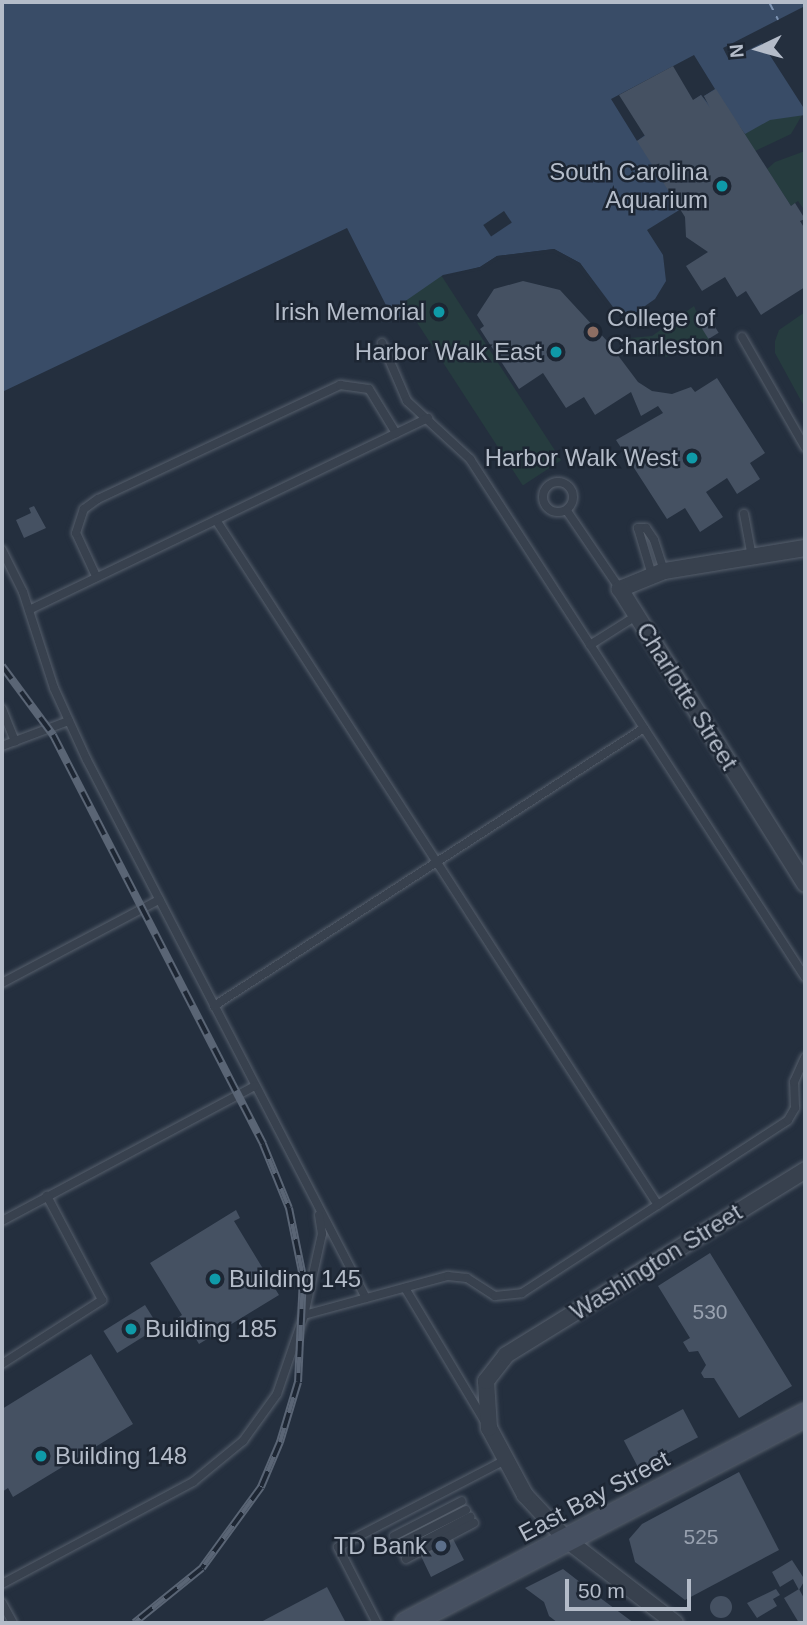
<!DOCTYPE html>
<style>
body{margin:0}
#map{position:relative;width:807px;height:1625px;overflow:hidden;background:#242f3e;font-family:Arial,sans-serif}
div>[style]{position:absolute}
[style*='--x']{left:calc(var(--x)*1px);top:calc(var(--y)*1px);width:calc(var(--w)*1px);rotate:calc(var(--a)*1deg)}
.green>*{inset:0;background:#263c3f;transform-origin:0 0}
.water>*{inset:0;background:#394c67}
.pier>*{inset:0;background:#242f3e;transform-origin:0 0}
.ferry>*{height:2px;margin-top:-1px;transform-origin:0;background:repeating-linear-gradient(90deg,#7c92b1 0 9px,transparent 0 16px)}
.building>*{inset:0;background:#455162;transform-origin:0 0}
.round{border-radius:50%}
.roads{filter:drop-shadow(0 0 2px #565f6c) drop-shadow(0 0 2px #565f6c)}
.service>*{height:8px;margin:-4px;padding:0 4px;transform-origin:4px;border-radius:4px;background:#38414e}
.service>.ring{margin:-4px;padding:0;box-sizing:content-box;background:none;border:8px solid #38414e;border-radius:50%}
.minor>*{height:16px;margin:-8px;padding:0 8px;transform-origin:8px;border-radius:8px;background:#38414e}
.secondary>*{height:23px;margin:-11.5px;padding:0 11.5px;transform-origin:11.5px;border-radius:11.5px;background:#465061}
.rail>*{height:8px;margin-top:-4px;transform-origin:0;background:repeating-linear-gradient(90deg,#1d2633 0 16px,#5a6575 0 32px);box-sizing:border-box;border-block:2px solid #5a6575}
.dots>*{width:19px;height:19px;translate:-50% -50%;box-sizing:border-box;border:4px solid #1d2633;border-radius:50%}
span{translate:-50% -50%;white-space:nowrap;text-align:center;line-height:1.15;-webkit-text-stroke:5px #1d2633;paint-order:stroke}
.number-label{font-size:21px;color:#98a1af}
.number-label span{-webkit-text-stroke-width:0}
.poi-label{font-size:24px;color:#b4bcc9}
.right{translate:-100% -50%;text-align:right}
.left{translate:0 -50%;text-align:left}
.street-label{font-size:24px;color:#b4bcc9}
.frame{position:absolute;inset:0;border:4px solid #b4bcc9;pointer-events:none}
.north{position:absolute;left:723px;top:14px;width:70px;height:70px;-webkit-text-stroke:5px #1d2633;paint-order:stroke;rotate:265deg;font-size:19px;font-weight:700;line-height:28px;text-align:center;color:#b4bcc9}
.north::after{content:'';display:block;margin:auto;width:24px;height:32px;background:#b4bcc9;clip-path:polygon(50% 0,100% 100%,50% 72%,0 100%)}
.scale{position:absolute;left:565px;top:1579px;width:126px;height:32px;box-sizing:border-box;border:4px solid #b4bcc9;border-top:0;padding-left:9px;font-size:21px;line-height:24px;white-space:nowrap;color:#b4bcc9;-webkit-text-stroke:5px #1d2633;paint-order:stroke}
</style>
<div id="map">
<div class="green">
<i style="clip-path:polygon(805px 110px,791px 134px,755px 151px,738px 123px)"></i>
<i style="clip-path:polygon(805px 151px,805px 211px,798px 201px,791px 206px,767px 169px,775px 162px)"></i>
<i style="left:441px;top:275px;width:221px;height:46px;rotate:57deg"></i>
<i style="clip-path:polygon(694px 306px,709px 340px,666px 357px,630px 346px,629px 338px,652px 336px)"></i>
<i style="clip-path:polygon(805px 312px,805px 408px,775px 353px,775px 341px,779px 330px)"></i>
</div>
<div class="water">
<i style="clip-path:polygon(2px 2px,805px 2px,805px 115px,770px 120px,745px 134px,737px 123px,689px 204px,647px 230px,663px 255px,666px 281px,655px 299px,635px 313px,618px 316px,580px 263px,554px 249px,497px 256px,480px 267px,443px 275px,404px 302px,414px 319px,408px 312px,394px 321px,347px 228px,2px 392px)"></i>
</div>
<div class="pier">
<i style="clip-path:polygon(805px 6px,805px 110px,762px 43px,729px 60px,723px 48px)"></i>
<i style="clip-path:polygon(694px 55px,715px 89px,704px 96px,711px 107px,701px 95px,637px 141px,611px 99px)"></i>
<i style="left:504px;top:211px;width:14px;height:25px;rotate:56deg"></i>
<i style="clip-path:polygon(554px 249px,580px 263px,622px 319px,616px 318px,577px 266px,553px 253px,499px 259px,481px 270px,442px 277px,480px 267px,497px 256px)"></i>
</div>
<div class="ferry">
<i style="--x:769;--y:2;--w:20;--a:63"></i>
</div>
<div class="building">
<i style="clip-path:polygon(673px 66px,693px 100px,701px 95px,710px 108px,704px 96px,716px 89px,791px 206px,795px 203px,805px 219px,800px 221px,805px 229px,805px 287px,761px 315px,746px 291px,737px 297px,725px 277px,702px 291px,686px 266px,708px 252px,686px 237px,685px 217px,637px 141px,645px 136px,619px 95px)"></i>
<i style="clip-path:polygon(523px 281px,560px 290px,608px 342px,638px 382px,652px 391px,672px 394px,691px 387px,695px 392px,717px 378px,765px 453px,750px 463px,760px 479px,737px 494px,727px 478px,706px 492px,723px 517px,700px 532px,685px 508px,667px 519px,616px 440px,663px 413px,658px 406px,641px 416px,631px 392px,595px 415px,584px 397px,566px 408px,543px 373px,519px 389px,480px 329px,484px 326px,477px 315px,494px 289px)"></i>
<i style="left:707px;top:314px;width:22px;height:12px;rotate:58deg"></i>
<i style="clip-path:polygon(34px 506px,46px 528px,24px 538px,16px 520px,31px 513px,29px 508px)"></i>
<i style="clip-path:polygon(236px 1210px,240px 1218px,234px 1221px,279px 1295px,199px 1344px,185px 1321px,176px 1326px,173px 1321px,182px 1315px,150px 1263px)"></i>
<i style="clip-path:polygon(710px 1253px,792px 1386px,739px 1418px,714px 1378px,704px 1378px,701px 1373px,706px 1365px,698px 1351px,689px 1352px,683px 1342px,690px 1338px,658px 1286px)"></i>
<i style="left:145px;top:1305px;width:26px;height:49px;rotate:58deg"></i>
<i style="clip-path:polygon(91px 1354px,133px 1424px,13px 1497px,8px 1488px,2px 1492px,2px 1409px)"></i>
<i style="left:683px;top:1409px;width:32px;height:67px;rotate:62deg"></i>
<i style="clip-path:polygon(739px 1472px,779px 1550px,685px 1600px,635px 1562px,629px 1539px,642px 1524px)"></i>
<i style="clip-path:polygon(431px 1518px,443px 1542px,452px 1537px,464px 1560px,431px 1577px,420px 1554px,428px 1550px,415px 1526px)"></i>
<i style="clip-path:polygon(792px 1560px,805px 1580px,799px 1590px,793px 1579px,780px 1587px,772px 1572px)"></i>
<i style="clip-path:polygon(563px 1569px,603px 1600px,634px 1623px,558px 1623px,549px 1616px,544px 1602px,525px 1588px)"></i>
<i style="clip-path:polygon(327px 1587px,346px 1623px,259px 1623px)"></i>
<i style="clip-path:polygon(776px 1589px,780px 1595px,773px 1599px,777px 1606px,757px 1618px,747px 1603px)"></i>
<i style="clip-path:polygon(799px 1589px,805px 1600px,805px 1623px,799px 1623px,784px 1598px)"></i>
<i class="round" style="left:710px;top:1596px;width:22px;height:22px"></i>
</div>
<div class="roads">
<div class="service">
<i style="--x:742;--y:337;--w:127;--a:60.2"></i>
<i style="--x:382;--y:343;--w:63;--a:66.7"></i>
<i style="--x:407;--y:401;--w:86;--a:42.6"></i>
<i style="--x:470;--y:459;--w:617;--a:57.11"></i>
<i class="ring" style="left:543px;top:482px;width:22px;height:22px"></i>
<i style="--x:567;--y:511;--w:94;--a:55.8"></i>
<i style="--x:744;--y:514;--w:44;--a:79.5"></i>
<i style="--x:216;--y:520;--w:815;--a:57.17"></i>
<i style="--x:2;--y:550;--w:47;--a:63.4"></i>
<i style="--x:23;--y:592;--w:101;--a:72.1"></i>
<i style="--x:54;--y:688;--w:79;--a:65.4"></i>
<i style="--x:87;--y:760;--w:606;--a:62.59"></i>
<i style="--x:652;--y:575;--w:49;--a:-106.6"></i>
<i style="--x:638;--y:528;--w:8;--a:0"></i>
<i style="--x:646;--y:528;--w:14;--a:56"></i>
<i style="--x:654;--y:540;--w:33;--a:72"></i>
<i style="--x:96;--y:576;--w:47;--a:-114.9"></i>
<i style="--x:76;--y:533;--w:25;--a:-72"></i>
<i style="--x:84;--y:509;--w:17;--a:-36"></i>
<i style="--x:98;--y:499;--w:268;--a:-25.2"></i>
<i style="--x:340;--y:385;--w:29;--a:8"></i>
<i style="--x:369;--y:389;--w:52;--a:58.5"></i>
<i style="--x:29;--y:610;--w:443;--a:-25.7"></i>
<i style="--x:590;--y:645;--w:54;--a:-32.2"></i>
<i style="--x:2;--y:709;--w:35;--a:68"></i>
<i style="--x:2;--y:746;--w:71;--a:-20.7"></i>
<i style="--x:2;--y:983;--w:178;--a:-27.9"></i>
<i style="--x:214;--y:1006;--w:512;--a:-32.88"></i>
<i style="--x:2;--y:1221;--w:287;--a:-28.1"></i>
<i style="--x:405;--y:1288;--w:154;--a:59.1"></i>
<i style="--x:304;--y:1315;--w:149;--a:-15.2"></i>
<i style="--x:448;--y:1276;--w:19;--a:6"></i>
<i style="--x:467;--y:1278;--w:33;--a:33"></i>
<i style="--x:495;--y:1296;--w:27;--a:-6"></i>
<i style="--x:522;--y:1293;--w:317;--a:-33"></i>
<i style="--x:788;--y:1120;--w:14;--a:-60"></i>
<i style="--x:795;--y:1108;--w:26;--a:-92"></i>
<i style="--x:794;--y:1082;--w:27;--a:-66"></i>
<i style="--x:2;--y:1364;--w:119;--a:-32.6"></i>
<i style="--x:102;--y:1300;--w:118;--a:-117.9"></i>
<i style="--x:394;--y:1536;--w:76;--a:-27.2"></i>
<i style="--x:399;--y:1544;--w:75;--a:-26.9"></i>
<i style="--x:403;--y:1552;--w:76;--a:-27.6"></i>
<i style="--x:406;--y:1559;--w:77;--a:-27.9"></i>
<i style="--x:2;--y:1584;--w:217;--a:-28.1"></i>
<i style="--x:193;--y:1482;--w:65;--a:-39.4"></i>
<i style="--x:243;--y:1441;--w:58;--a:-54.1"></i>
<i style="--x:277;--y:1394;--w:83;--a:-71.1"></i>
<i style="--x:304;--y:1315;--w:83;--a:-77.5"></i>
<i style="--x:322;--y:1234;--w:19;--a:-99"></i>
<i style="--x:2;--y:1603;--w:23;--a:61"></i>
<i style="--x:377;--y:1623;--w:85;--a:-117.2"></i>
<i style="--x:338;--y:1547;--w:188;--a:-27.5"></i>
</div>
<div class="minor">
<i style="--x:805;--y:548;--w:143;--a:170.7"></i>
<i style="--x:664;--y:571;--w:48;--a:157.8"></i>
<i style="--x:620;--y:589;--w:348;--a:57.9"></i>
<i style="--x:675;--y:1623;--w:136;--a:-142.5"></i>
<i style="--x:567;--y:1540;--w:62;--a:-133"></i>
<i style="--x:525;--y:1495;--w:76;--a:-118.2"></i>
<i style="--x:489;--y:1428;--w:47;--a:-93.7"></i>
<i style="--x:486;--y:1381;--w:33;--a:-52"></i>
<i style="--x:506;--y:1355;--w:352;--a:-31.7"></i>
</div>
<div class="secondary">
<i style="--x:406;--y:1623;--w:450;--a:-27.6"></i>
</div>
</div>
<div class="rail">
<i style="--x:2;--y:666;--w:86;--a:53.5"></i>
<i style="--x:53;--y:735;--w:460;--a:62.8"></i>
<i style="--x:263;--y:1144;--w:69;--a:67.9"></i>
<i style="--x:289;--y:1208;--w:70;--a:78.5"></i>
<i style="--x:303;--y:1277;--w:105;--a:92.7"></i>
<i style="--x:298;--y:1382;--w:63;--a:106.7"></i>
<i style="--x:280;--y:1442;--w:49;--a:112.9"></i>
<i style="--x:261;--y:1487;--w:100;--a:126.1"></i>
<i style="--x:202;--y:1568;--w:87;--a:141"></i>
</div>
<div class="dots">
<i style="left:722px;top:186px;background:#0f9aa8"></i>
<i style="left:439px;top:312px;background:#0f9aa8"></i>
<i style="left:593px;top:332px;background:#8d6e63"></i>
<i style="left:556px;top:352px;background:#0f9aa8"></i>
<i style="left:692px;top:458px;background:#0f9aa8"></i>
<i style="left:215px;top:1279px;background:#0f9aa8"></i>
<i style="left:131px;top:1329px;background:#0f9aa8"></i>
<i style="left:41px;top:1456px;background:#0f9aa8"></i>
<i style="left:441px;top:1546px;background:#5c6f8a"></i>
</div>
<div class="number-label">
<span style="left:710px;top:1312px">530</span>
<span style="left:701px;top:1537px">525</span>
</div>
<div class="poi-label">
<span class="right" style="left:708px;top:186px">South Carolina<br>Aquarium</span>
<span class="right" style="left:425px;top:312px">Irish Memorial</span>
<span class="left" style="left:607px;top:332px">College of<br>Charleston</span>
<span class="right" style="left:542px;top:352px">Harbor Walk East</span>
<span class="right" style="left:678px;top:458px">Harbor Walk West</span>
<span class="left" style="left:229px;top:1279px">Building 145</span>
<span class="left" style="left:145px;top:1329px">Building 185</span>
<span class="left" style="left:55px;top:1456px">Building 148</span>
<span class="right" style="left:427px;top:1546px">TD Bank</span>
</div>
<div class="street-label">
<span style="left:687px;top:696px;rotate:58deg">Charlotte Street</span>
<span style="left:656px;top:1262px;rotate:-32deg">Washington Street</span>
<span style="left:594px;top:1496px;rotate:-28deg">East Bay Street</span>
</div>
<div class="frame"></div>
<div class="north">N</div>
<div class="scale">50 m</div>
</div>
